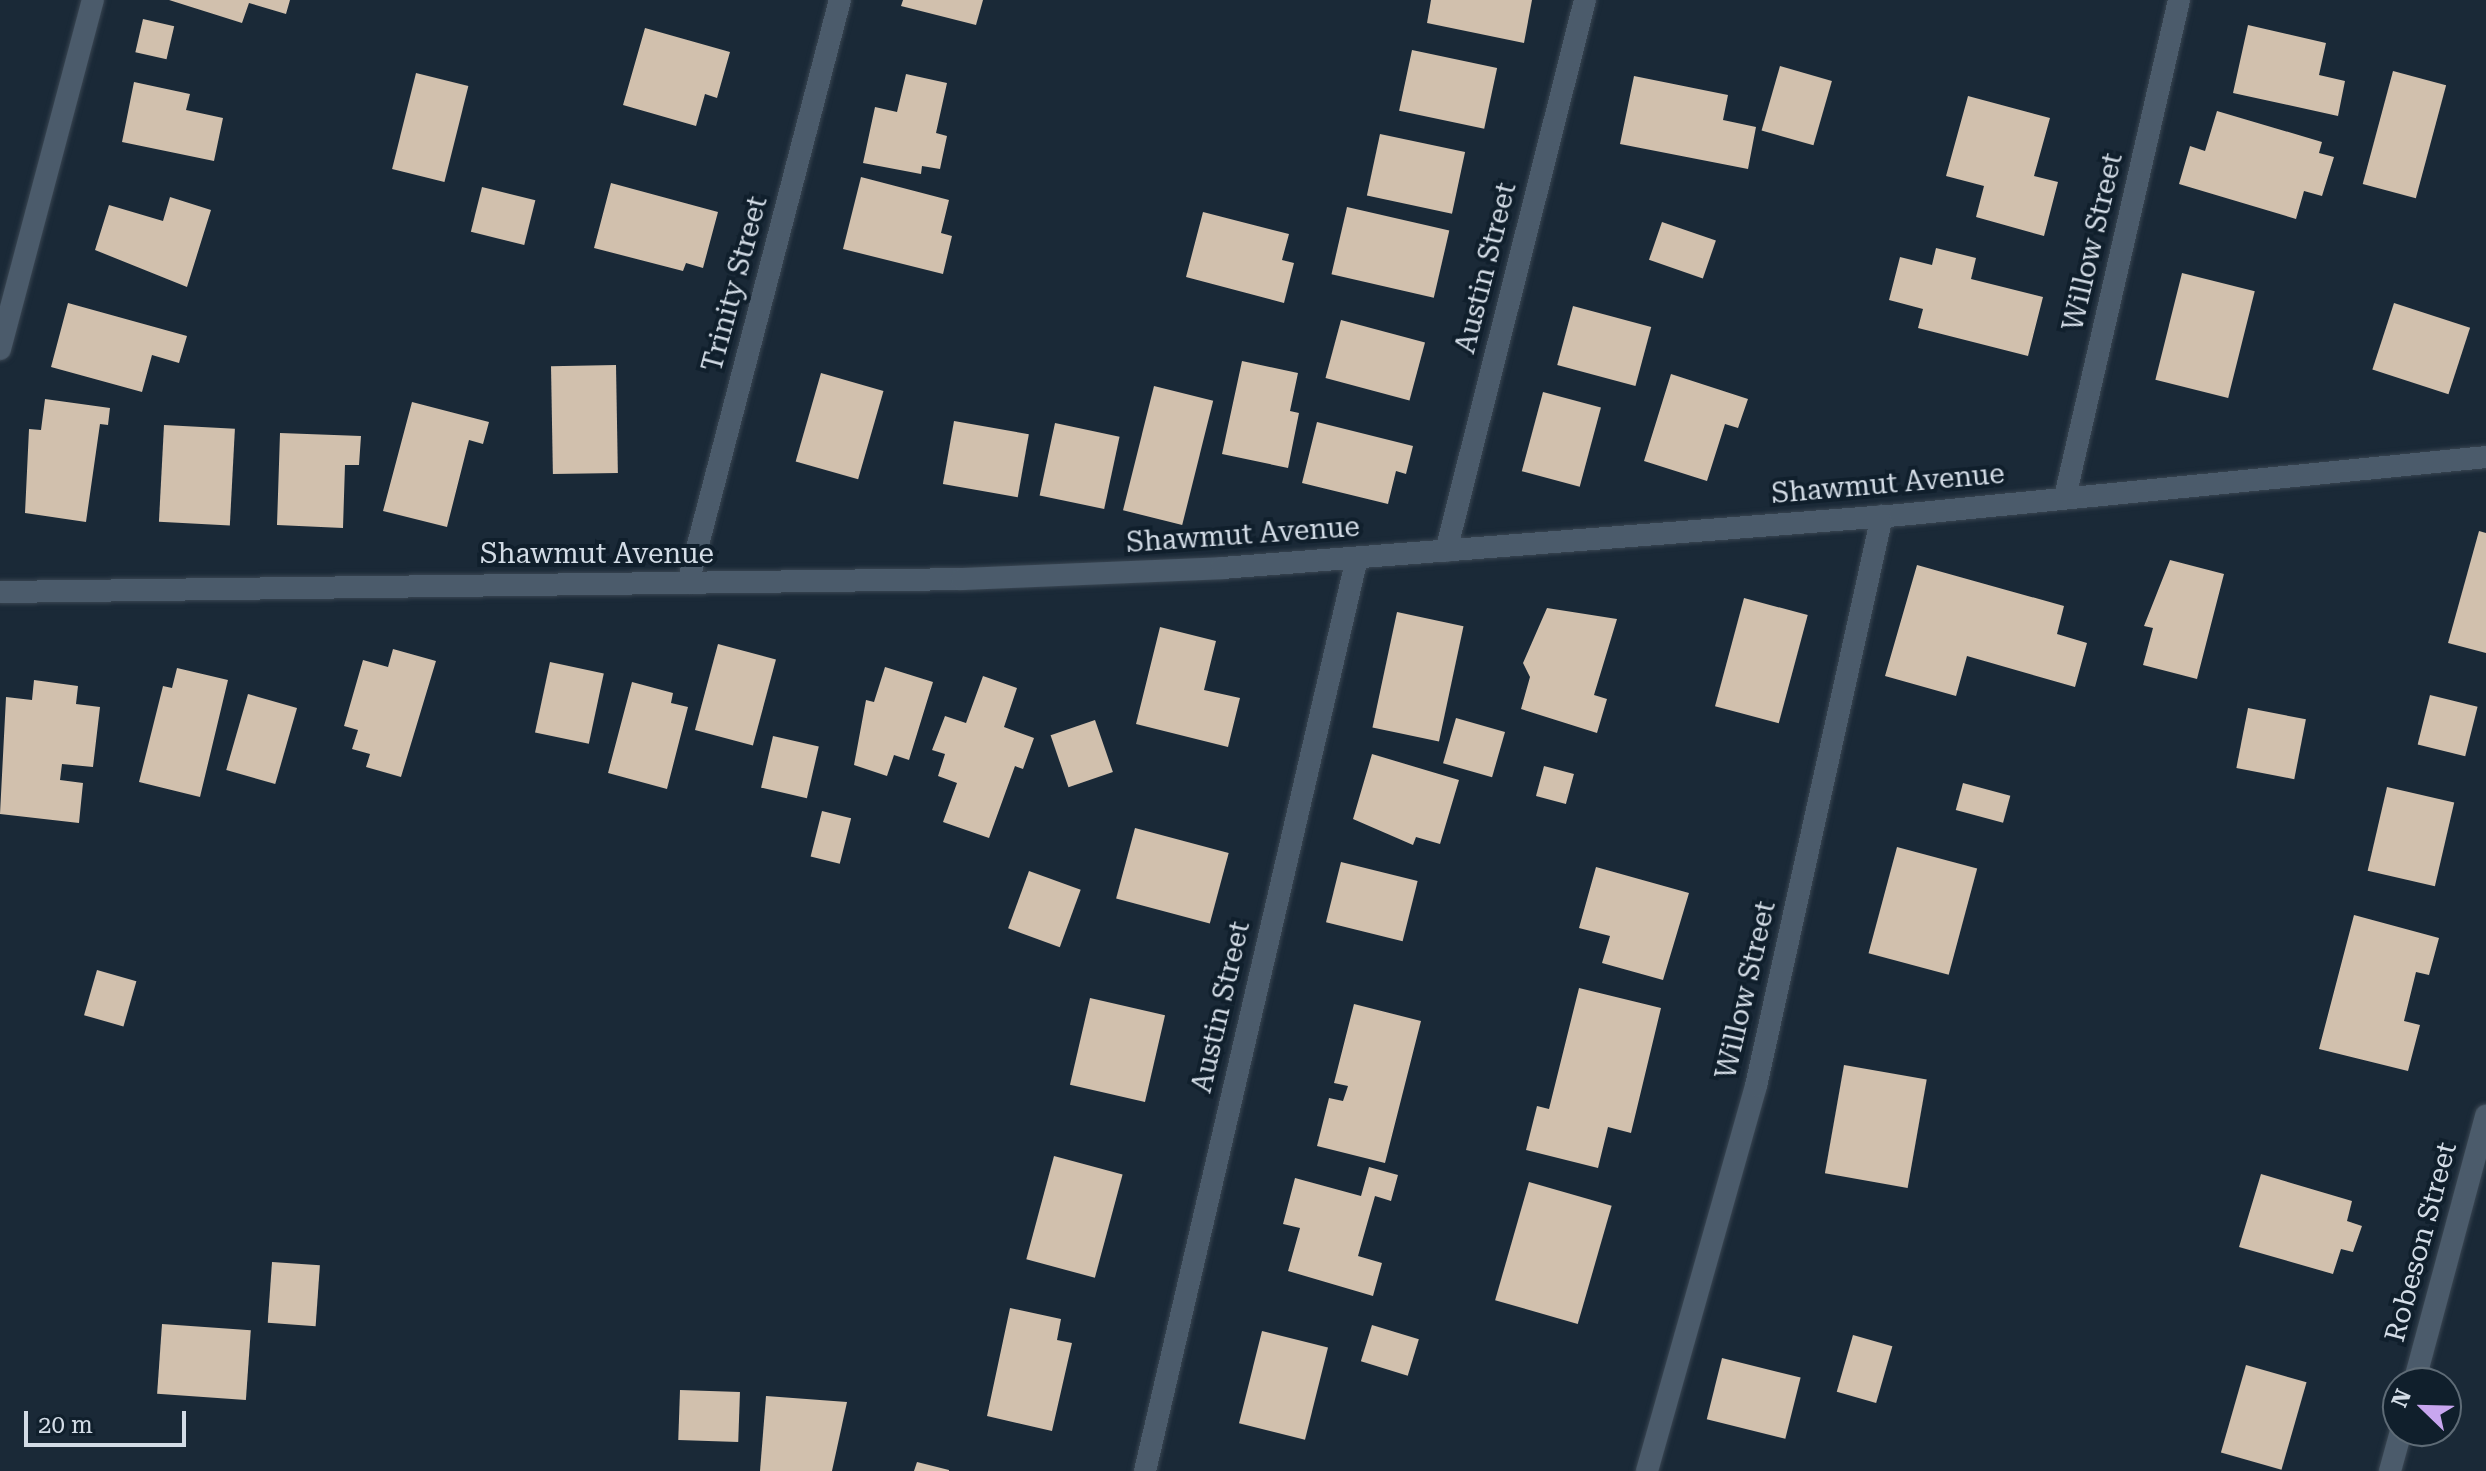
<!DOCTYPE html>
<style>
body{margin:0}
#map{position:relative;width:2486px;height:1471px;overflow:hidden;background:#1a2937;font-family:"Roboto Serif",serif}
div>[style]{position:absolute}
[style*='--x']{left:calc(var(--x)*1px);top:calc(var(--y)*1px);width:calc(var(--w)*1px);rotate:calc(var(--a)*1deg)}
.building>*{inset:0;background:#d1c0ad;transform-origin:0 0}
.roads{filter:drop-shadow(0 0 2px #3a4652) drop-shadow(0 0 2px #3a4652)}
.minor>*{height:22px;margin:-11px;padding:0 11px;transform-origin:11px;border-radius:11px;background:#4b5b6b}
.tertiary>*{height:22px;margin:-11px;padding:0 11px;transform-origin:11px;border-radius:11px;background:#4b5b6b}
.secondary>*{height:22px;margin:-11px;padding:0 11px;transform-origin:11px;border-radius:11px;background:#4b5b6b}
span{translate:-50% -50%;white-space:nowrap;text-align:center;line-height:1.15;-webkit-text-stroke:8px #101f2c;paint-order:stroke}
.street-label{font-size:28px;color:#d3dce6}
.north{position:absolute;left:2382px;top:1367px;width:80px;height:80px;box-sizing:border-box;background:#101f2c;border:2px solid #5e6b76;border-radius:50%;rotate:293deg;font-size:22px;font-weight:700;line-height:32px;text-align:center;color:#d3dce6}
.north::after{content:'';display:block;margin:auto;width:28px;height:36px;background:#c8a6ef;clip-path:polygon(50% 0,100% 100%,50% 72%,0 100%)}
.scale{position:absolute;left:24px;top:1411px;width:162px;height:36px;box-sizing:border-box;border:4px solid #d3dce6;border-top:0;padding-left:10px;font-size:24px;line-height:28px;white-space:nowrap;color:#d3dce6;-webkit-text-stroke:6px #101f2c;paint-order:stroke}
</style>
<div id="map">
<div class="building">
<i style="clip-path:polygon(169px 0,290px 0,286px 14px,249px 3px,242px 23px)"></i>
<i style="clip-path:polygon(903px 0,983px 0,976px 25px,901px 6px)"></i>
<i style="clip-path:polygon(1431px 0,1532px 0,1524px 43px,1427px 23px)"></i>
<i style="left:143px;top:19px;width:32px;height:34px;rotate:13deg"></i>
<i style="clip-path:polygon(2248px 25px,2326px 43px,2319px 75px,2345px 81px,2338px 116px,2233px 93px)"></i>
<i style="clip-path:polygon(645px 28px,730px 52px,717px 98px,705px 94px,696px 126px,623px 105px)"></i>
<i style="left:1412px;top:50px;width:87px;height:62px;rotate:12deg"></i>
<i style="left:1780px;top:66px;width:54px;height:67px;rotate:16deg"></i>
<i style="left:2393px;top:71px;width:55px;height:117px;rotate:15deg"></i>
<i style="left:416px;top:73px;width:54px;height:99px;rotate:14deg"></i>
<i style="clip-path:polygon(906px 74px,947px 83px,936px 133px,947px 136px,940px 169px,922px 166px,921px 174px,863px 163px,875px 107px,897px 112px)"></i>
<i style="clip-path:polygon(1634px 76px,1728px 95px,1723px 120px,1756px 127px,1748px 169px,1620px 144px)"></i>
<i style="clip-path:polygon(134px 82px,190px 94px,186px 110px,223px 118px,214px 161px,122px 142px)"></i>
<i style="clip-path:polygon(1968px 96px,2050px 118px,2034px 176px,2058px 182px,2044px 236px,1976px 217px,1984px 186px,1946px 176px)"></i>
<i style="clip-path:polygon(2217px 111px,2322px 142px,2319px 153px,2334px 157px,2322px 196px,2304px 191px,2296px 219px,2179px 184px,2190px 146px,2205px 151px)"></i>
<i style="left:1380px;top:134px;width:87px;height:63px;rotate:12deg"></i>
<i style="clip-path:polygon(861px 177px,949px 200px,941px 233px,952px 236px,943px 274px,843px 249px)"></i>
<i style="clip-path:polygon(611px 183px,718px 212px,703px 268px,686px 263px,683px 271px,594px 248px)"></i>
<i style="left:482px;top:187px;width:55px;height:46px;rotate:14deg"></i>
<i style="clip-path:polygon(170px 197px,211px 210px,187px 287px,95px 250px,109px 205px,163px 221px)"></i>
<i style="left:1347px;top:207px;width:105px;height:69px;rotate:13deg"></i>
<i style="clip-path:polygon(1203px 212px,1289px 234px,1282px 260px,1294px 263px,1284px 303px,1186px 277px)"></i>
<i style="left:1662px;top:222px;width:57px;height:40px;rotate:19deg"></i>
<i style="clip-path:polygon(1936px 248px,1976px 258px,1971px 279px,2043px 297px,2028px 356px,1918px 328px,1923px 309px,1889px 300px,1900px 257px,1932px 265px)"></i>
<i style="left:2182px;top:273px;width:75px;height:110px;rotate:14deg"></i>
<i style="clip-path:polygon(68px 303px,187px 336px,179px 363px,152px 355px,142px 392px,51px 367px)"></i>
<i style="left:2394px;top:303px;width:80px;height:70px;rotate:18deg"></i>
<i style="left:1573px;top:306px;width:81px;height:61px;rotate:15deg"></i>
<i style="left:1341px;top:320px;width:87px;height:60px;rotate:15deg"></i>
<i style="clip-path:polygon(1242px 361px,1298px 373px,1290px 411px,1299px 413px,1288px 468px,1222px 454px)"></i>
<i style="left:616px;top:365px;width:108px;height:65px;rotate:89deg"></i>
<i style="left:821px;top:373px;width:65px;height:92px;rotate:16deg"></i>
<i style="clip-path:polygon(1671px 374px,1748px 399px,1738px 428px,1725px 424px,1707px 481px,1644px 461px)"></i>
<i style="left:1154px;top:386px;width:61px;height:128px;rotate:14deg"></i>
<i style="left:1543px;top:392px;width:60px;height:82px;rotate:15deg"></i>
<i style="clip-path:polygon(45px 399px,110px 408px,108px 425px,100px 424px,86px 522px,25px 513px,29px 429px,41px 430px)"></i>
<i style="clip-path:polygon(412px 402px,489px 422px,483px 444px,469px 440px,447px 527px,383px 511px)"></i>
<i style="left:954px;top:421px;width:76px;height:64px;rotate:10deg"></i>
<i style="clip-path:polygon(1317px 422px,1413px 446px,1406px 474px,1396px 471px,1388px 504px,1302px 483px)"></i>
<i style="left:1055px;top:423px;width:66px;height:74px;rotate:12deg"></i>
<i style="left:164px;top:425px;width:71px;height:97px;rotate:3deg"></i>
<i style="clip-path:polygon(280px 433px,361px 436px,359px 465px,345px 465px,343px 528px,277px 525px)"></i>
<i style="clip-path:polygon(2479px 531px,2486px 533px,2486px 653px,2448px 643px)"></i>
<i style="clip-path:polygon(2170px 560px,2224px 574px,2197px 679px,2143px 665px,2153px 628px,2144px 626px)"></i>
<i style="clip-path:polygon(1917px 565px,2064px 606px,2057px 634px,2087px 643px,2075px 687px,1967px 656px,1956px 696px,1885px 676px)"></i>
<i style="left:1744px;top:598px;width:66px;height:112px;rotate:15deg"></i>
<i style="clip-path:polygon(1547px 608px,1617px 619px,1594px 695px,1607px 699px,1597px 733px,1521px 709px,1530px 677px,1523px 663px)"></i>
<i style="left:1397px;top:612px;width:68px;height:118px;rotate:12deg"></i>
<i style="clip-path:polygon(1160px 627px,1216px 641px,1204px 690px,1240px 698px,1228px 747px,1136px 724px)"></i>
<i style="left:718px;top:644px;width:60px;height:89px;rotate:15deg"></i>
<i style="clip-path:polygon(393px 649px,436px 661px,401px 777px,366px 767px,370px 754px,352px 749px,358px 730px,344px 726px,363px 660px,388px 667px)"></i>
<i style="left:550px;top:662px;width:55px;height:72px;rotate:12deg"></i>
<i style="clip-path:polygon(885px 667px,933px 682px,909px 760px,894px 755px,887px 776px,854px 765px,866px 700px,874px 702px)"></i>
<i style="clip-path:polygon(177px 668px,228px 680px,200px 797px,139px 782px,163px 686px,172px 688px)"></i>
<i style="clip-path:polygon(983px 676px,1017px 688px,1004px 727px,1034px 738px,1023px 769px,1015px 766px,989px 838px,943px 822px,957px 783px,938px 776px,945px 754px,932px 750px,945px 716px,966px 723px)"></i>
<i style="clip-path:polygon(34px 680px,78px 686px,76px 704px,100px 707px,93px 767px,62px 764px,60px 780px,83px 783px,79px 823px,0 814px,6px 697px,32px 700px)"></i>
<i style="clip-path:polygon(632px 682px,673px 693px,671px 703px,688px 707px,667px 789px,608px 773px)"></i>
<i style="left:248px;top:694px;width:51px;height:79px;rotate:16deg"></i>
<i style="left:2430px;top:695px;width:49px;height:51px;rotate:14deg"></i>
<i style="left:2248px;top:708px;width:59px;height:61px;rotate:11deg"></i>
<i style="left:1456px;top:718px;width:51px;height:47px;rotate:16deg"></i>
<i style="left:1095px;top:720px;width:55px;height:47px;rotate:71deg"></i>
<i style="left:773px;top:736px;width:47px;height:53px;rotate:13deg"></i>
<i style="clip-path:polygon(1372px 754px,1459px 780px,1440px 844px,1416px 837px,1413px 845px,1353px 819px)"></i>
<i style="left:1544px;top:766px;width:31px;height:31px;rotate:15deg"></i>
<i style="left:1963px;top:783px;width:49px;height:28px;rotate:15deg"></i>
<i style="left:2387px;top:787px;width:69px;height:86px;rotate:13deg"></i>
<i style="left:822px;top:811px;width:30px;height:47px;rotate:14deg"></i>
<i style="left:1135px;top:828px;width:97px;height:73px;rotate:15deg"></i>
<i style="left:1897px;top:847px;width:83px;height:110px;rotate:15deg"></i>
<i style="left:1341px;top:862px;width:79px;height:62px;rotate:14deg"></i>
<i style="clip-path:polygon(1596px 867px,1689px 893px,1663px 980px,1602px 963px,1610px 936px,1579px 928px)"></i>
<i style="left:1029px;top:871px;width:55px;height:61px;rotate:20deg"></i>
<i style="clip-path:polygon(2354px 915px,2439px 938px,2429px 975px,2416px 972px,2404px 1021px,2420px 1025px,2408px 1071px,2319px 1049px)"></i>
<i style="left:97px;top:970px;width:41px;height:47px;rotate:16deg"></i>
<i style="clip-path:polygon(1579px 988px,1661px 1008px,1631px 1133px,1608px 1127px,1598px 1168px,1526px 1150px,1537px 1106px,1549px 1109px)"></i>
<i style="left:1090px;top:998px;width:77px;height:89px;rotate:13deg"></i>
<i style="clip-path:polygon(1354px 1004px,1421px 1021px,1385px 1163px,1317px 1146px,1329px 1098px,1343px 1101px,1348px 1086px,1334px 1083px)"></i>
<i style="left:1844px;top:1065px;width:84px;height:110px;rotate:10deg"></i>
<i style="left:1054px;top:1156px;width:71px;height:107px;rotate:15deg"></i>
<i style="clip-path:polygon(1369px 1167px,1398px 1175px,1391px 1201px,1375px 1196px,1358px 1256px,1382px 1263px,1373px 1296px,1288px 1271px,1300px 1228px,1283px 1224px,1295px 1178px,1361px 1196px)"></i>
<i style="clip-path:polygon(2261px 1174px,2352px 1201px,2347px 1221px,2362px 1226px,2353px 1252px,2341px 1249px,2333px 1274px,2239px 1247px)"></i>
<i style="left:1529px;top:1182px;width:86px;height:123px;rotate:16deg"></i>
<i style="left:272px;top:1262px;width:48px;height:61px;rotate:4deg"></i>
<i style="clip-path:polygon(1010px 1308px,1061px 1319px,1057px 1340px,1072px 1343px,1052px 1431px,987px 1416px)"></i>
<i style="left:162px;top:1324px;width:89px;height:70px;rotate:4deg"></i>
<i style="left:1372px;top:1325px;width:49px;height:38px;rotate:17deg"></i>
<i style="left:1262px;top:1331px;width:68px;height:95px;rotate:14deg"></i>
<i style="left:1853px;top:1335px;width:41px;height:59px;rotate:16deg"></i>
<i style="left:1722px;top:1358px;width:81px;height:63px;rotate:14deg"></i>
<i style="left:2246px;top:1365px;width:63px;height:91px;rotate:16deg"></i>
<i style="left:680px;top:1390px;width:60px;height:50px;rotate:2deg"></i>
<i style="clip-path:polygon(766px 1396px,847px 1402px,832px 1471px,760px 1471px)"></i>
<i style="clip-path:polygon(917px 1462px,949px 1470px,949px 1471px,914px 1471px)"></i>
</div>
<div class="roads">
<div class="minor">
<i style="--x:2065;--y:497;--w:510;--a:-77.08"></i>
<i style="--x:1446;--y:551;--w:568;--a:-75.84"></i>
<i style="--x:688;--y:583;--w:602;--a:-75.39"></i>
<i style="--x:2414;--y:1383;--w:277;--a:-74.9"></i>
<i style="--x:1145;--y:1471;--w:937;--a:-76.93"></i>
<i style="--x:1647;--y:1471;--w:400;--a:-74.2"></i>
<i style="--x:1756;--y:1086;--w:584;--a:-77.54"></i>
<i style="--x:2390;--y:1471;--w:41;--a:-74.6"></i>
</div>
<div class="tertiary">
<i style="--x:0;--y:349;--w:361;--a:-75.1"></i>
</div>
<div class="secondary">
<i style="--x:0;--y:592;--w:962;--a:-0.77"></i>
<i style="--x:962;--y:579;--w:260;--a:-2.4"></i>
<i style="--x:1222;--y:568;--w:680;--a:-4.47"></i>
<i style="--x:1900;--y:515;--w:589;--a:-5.65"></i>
</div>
</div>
<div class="street-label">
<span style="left:2093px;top:242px;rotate:-77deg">Willow Street</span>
<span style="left:1486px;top:268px;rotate:-76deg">Austin Street</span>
<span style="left:735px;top:284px;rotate:-75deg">Trinity Street</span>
<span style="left:1888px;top:484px;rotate:-5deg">Shawmut Avenue</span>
<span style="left:1243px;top:535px;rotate:-4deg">Shawmut Avenue</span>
<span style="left:597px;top:554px">Shawmut Avenue</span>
<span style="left:1746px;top:990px;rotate:-77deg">Willow Street</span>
<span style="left:1221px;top:1007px;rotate:-77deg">Austin Street</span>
<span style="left:2421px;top:1242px;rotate:-75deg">Robeson Street</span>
</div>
<div class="north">N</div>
<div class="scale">20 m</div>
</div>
